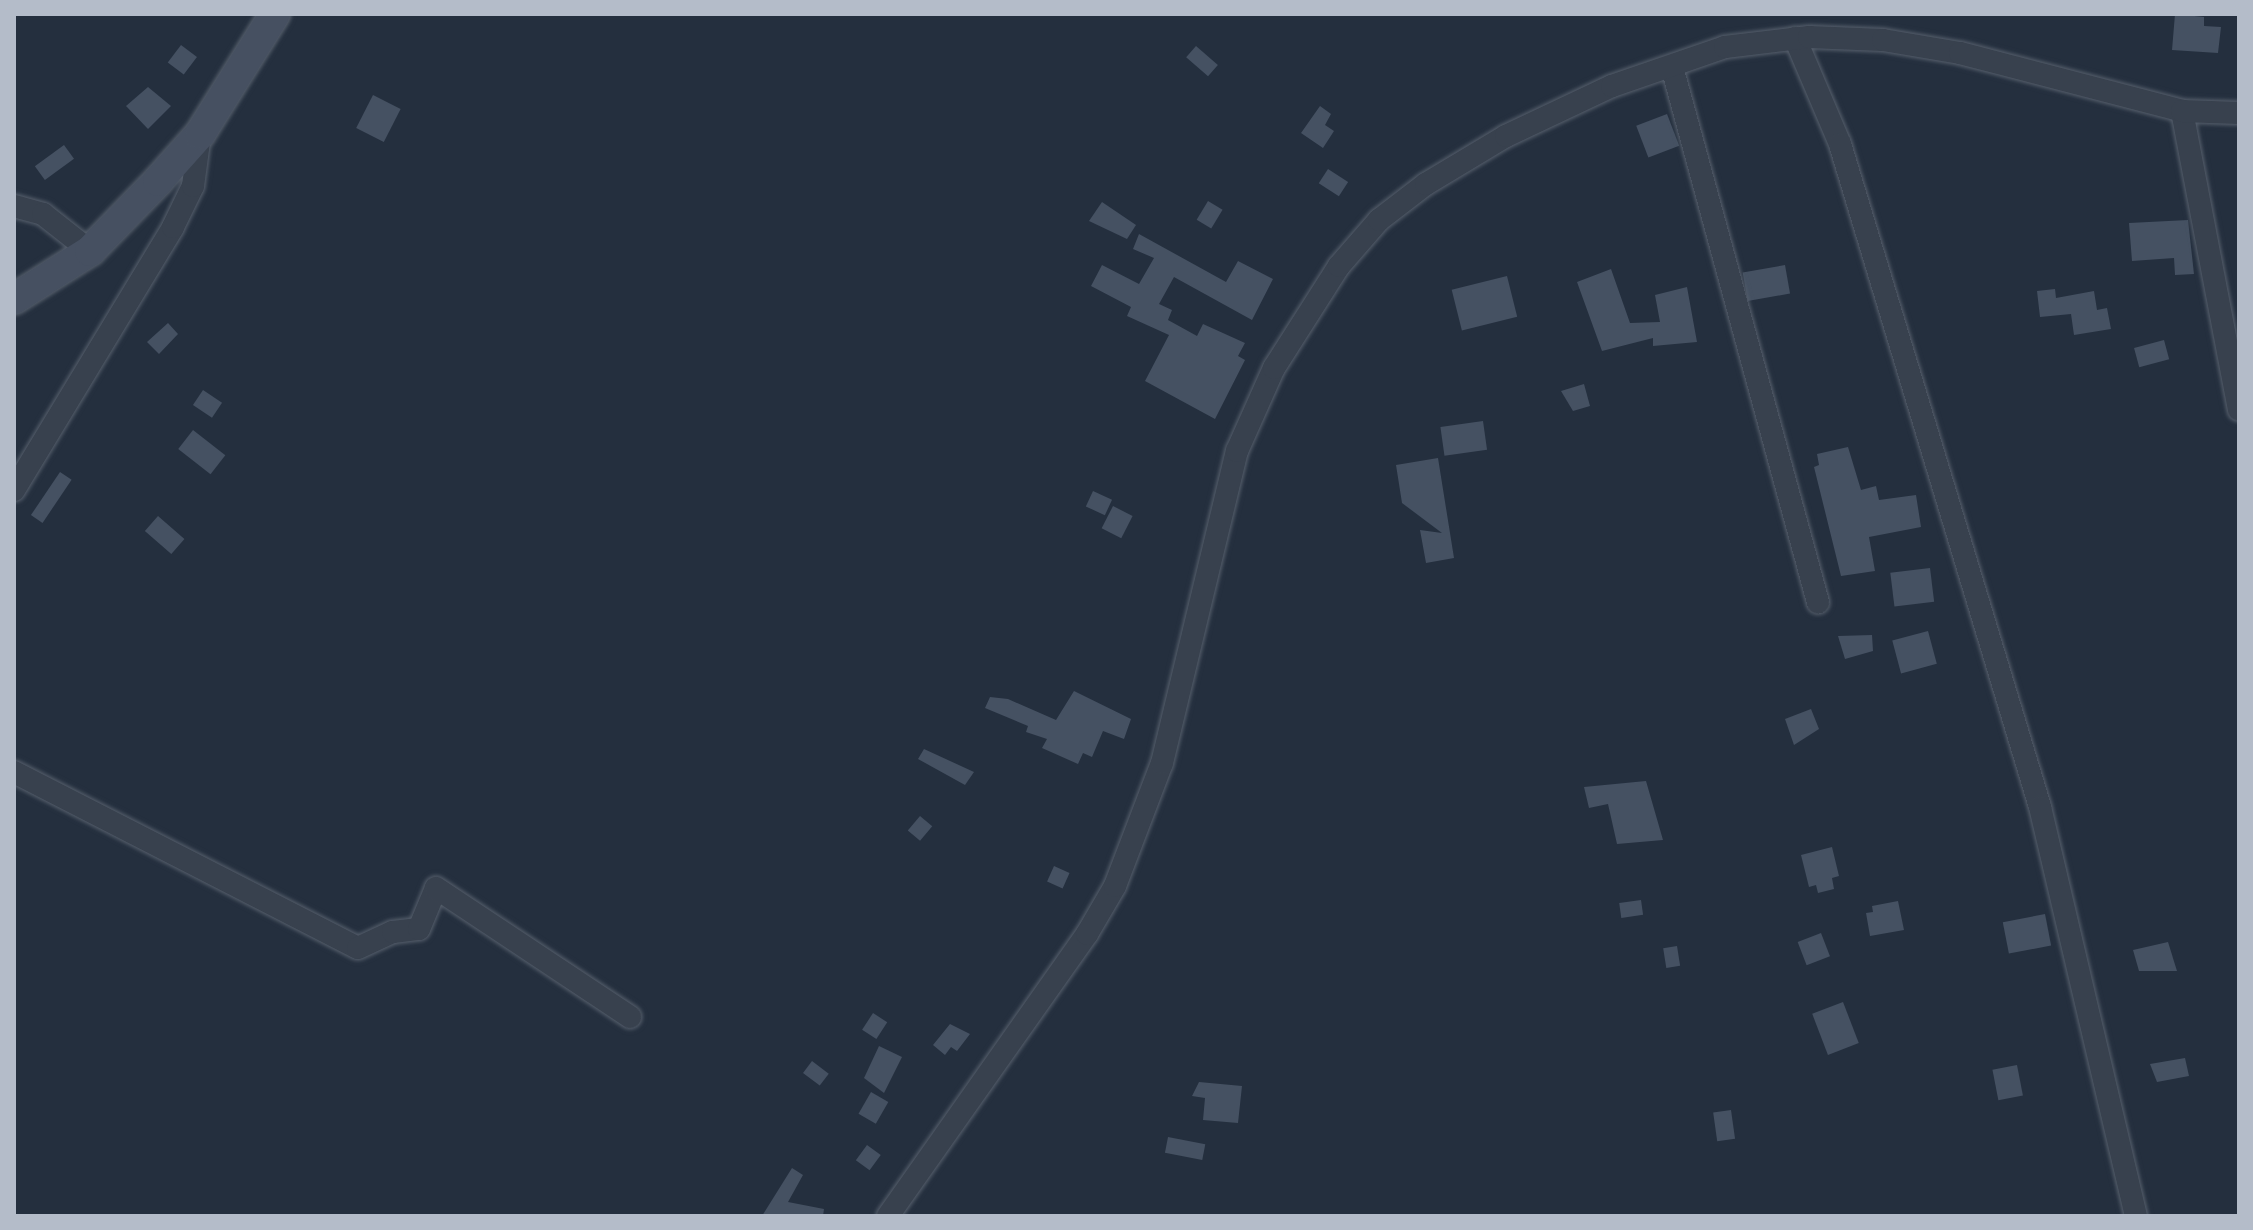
<!DOCTYPE html>
<style>
body{margin:0}
#map{position:relative;width:2253px;height:1230px;overflow:hidden;background:#242f3e;font-family:Barlow,sans-serif}
div>[style]{position:absolute}
[style*='--x']{left:calc(var(--x)*1px);top:calc(var(--y)*1px);width:calc(var(--w)*1px);rotate:calc(var(--a)*1deg)}
.building>*{inset:0;background:#455162;transform-origin:0 0}
.roads{filter:drop-shadow(0 0 2px #565f6c) drop-shadow(0 0 2px #565f6c)}
.minor>*{height:22px;margin:-11px;padding:0 11px;transform-origin:11px;border-radius:11px;background:#38414e}
.secondary>*{height:30px;margin:-15px;padding:0 15px;transform-origin:15px;border-radius:15px;background:#465061}
span{translate:-50% -50%;white-space:nowrap;text-align:center;line-height:1.15;-webkit-text-stroke:6px #1d2633;paint-order:stroke}
.frame{position:absolute;inset:0;border:16px solid #b4bcc9;pointer-events:none}
</style>
<div id="map">
<div class="building">
<i style="clip-path:polygon(2175px 14px,2204px 17px,2204px 26px,2221px 27px,2218px 53px,2172px 50px)"></i>
<i style="left:181px;top:45px;width:20px;height:22px;rotate:37deg"></i>
<i style="left:1196px;top:46px;width:29px;height:15px;rotate:41deg"></i>
<i style="clip-path:polygon(148px 87px,171px 106px,148px 129px,126px 106px)"></i>
<i style="left:373px;top:95px;width:31px;height:37px;rotate:27deg"></i>
<i style="clip-path:polygon(1320px 106px,1331px 114px,1325px 125px,1334px 131px,1323px 148px,1301px 133px)"></i>
<i style="left:1667px;top:114px;width:34px;height:33px;rotate:69deg"></i>
<i style="left:64px;top:145px;width:17px;height:36px;rotate:54deg"></i>
<i style="left:1328px;top:169px;width:24px;height:17px;rotate:33deg"></i>
<i style="left:1208px;top:201px;width:17px;height:22px;rotate:31deg"></i>
<i style="clip-path:polygon(1102px 202px,1136px 225px,1127px 239px,1089px 221px)"></i>
<i style="clip-path:polygon(2188px 220px,2194px 274px,2175px 275px,2174px 258px,2132px 261px,2129px 223px)"></i>
<i style="clip-path:polygon(1139px 234px,1226px 282px,1238px 261px,1273px 279px,1252px 320px,1174px 277px,1159px 304px,1172px 310px,1168px 320px,1197px 336px,1203px 324px,1245px 343px,1238px 356px,1245px 360px,1215px 419px,1145px 381px,1169px 335px,1127px 316px,1131px 307px,1091px 286px,1102px 265px,1139px 284px,1154px 258px,1133px 249px)"></i>
<i style="left:1785px;top:265px;width:29px;height:43px;rotate:80deg"></i>
<i style="clip-path:polygon(1611px 269px,1630px 323px,1660px 322px,1655px 295px,1687px 287px,1697px 342px,1653px 346px,1653px 338px,1602px 351px,1577px 282px)"></i>
<i style="left:1507px;top:276px;width:42px;height:57px;rotate:76deg"></i>
<i style="clip-path:polygon(2055px 289px,2056px 298px,2094px 291px,2097px 310px,2107px 308px,2111px 329px,2074px 335px,2071px 314px,2040px 317px,2037px 291px)"></i>
<i style="clip-path:polygon(168px 323px,178px 334px,159px 354px,147px 342px)"></i>
<i style="left:2164px;top:340px;width:20px;height:31px;rotate:75deg"></i>
<i style="clip-path:polygon(1584px 384px,1590px 406px,1573px 411px,1561px 391px)"></i>
<i style="left:203px;top:390px;width:23px;height:18px;rotate:34deg"></i>
<i style="left:1483px;top:421px;width:29px;height:43px;rotate:82deg"></i>
<i style="left:193px;top:430px;width:41px;height:24px;rotate:38deg"></i>
<i style="clip-path:polygon(1848px 447px,1861px 490px,1876px 486px,1879px 500px,1916px 495px,1921px 527px,1869px 537px,1875px 571px,1841px 576px,1814px 467px,1819px 465px,1817px 454px)"></i>
<i style="clip-path:polygon(1438px 458px,1454px 558px,1426px 563px,1420px 530px,1442px 533px,1402px 503px,1396px 465px)"></i>
<i style="left:60px;top:472px;width:14px;height:52px;rotate:34deg"></i>
<i style="left:1093px;top:491px;width:21px;height:17px;rotate:25deg"></i>
<i style="left:1113px;top:506px;width:22px;height:25px;rotate:27deg"></i>
<i style="left:158px;top:516px;width:35px;height:20px;rotate:41deg"></i>
<i style="left:1930px;top:568px;width:34px;height:40px;rotate:83deg"></i>
<i style="left:1928px;top:631px;width:34px;height:37px;rotate:75deg"></i>
<i style="clip-path:polygon(1872px 635px,1873px 651px,1845px 659px,1838px 636px)"></i>
<i style="clip-path:polygon(1074px 691px,1131px 719px,1124px 739px,1103px 731px,1092px 757px,1083px 753px,1078px 764px,1042px 748px,1047px 739px,1026px 732px,1028px 726px,985px 708px,990px 697px,1008px 699px,1056px 720px)"></i>
<i style="clip-path:polygon(1811px 709px,1819px 729px,1794px 745px,1785px 719px)"></i>
<i style="clip-path:polygon(924px 749px,974px 772px,965px 785px,918px 759px)"></i>
<i style="clip-path:polygon(1646px 781px,1663px 840px,1617px 844px,1608px 804px,1589px 808px,1584px 787px)"></i>
<i style="left:920px;top:816px;width:16px;height:19px;rotate:40deg"></i>
<i style="clip-path:polygon(1832px 847px,1839px 876px,1832px 878px,1834px 889px,1818px 893px,1816px 885px,1809px 887px,1801px 855px)"></i>
<i style="left:1054px;top:866px;width:17px;height:17px;rotate:24deg"></i>
<i style="left:1641px;top:900px;width:15px;height:22px;rotate:82deg"></i>
<i style="clip-path:polygon(1898px 901px,1904px 930px,1870px 936px,1866px 913px,1873px 912px,1872px 906px)"></i>
<i style="left:2045px;top:914px;width:32px;height:43px;rotate:79deg"></i>
<i style="left:1821px;top:933px;width:25px;height:25px;rotate:69deg"></i>
<i style="clip-path:polygon(2168px 942px,2177px 971px,2139px 971px,2133px 950px)"></i>
<i style="left:1677px;top:946px;width:20px;height:14px;rotate:81deg"></i>
<i style="left:1843px;top:1002px;width:44px;height:33px;rotate:69deg"></i>
<i style="left:873px;top:1013px;width:17px;height:20px;rotate:33deg"></i>
<i style="clip-path:polygon(950px 1024px,970px 1034px,957px 1051px,951px 1047px,945px 1055px,933px 1045px)"></i>
<i style="clip-path:polygon(879px 1046px,902px 1057px,884px 1093px,864px 1078px)"></i>
<i style="clip-path:polygon(2185px 1058px,2189px 1076px,2157px 1082px,2150px 1064px)"></i>
<i style="left:812px;top:1061px;width:21px;height:15px;rotate:37deg"></i>
<i style="left:2017px;top:1065px;width:31px;height:25px;rotate:79deg"></i>
<i style="clip-path:polygon(1199px 1082px,1242px 1086px,1238px 1123px,1203px 1120px,1205px 1098px,1192px 1096px)"></i>
<i style="left:871px;top:1092px;width:20px;height:25px;rotate:30deg"></i>
<i style="left:1731px;top:1110px;width:29px;height:18px;rotate:82deg"></i>
<i style="left:1168px;top:1137px;width:38px;height:16px;rotate:11deg"></i>
<i style="left:867px;top:1145px;width:17px;height:19px;rotate:36deg"></i>
<i style="clip-path:polygon(792px 1168px,803px 1175px,788px 1202px,824px 1209px,823px 1216px,762px 1216px)"></i>
</div>
<div class="roads">
<div class="minor">
<i style="--x:1795;--y:38;--w:115;--a:67"></i>
<i style="--x:1840;--y:144;--w:693;--a:73.21"></i>
<i style="--x:2040;--y:807;--w:420;--a:76.8"></i>
<i style="--x:1672;--y:67;--w:555;--a:74.74"></i>
<i style="--x:2182;--y:111;--w:304;--a:79.2"></i>
<i style="--x:14;--y:206;--w:30;--a:15"></i>
<i style="--x:43;--y:214;--w:60;--a:38.2"></i>
<i style="--x:14;--y:490;--w:307;--a:-58.8"></i>
<i style="--x:173;--y:227;--w:46;--a:-64"></i>
<i style="--x:193;--y:186;--w:52;--a:-82.3"></i>
<i style="--x:14;--y:772;--w:386;--a:27.1"></i>
<i style="--x:358;--y:948;--w:38;--a:-25"></i>
<i style="--x:393;--y:932;--w:26;--a:-7"></i>
<i style="--x:419;--y:929;--w:44;--a:-67.5"></i>
<i style="--x:436;--y:888;--w:233;--a:33.6"></i>
<i style="--x:888;--y:1216;--w:345;--a:-54.8"></i>
<i style="--x:1087;--y:934;--w:56;--a:-59.7"></i>
<i style="--x:1115;--y:886;--w:132;--a:-69.1"></i>
<i style="--x:1162;--y:763;--w:321;--a:-76.5"></i>
<i style="--x:1237;--y:451;--w:91;--a:-66"></i>
<i style="--x:1274;--y:368;--w:121;--a:-57.5"></i>
<i style="--x:1339;--y:266;--w:61;--a:-49"></i>
<i style="--x:1379;--y:220;--w:59;--a:-37.5"></i>
<i style="--x:1426;--y:184;--w:93;--a:-31"></i>
<i style="--x:1506;--y:136;--w:117;--a:-25.3"></i>
<i style="--x:1612;--y:86;--w:120;--a:-19"></i>
<i style="--x:1725;--y:47;--w:85;--a:-6.8"></i>
<i style="--x:1809;--y:37;--w:74;--a:2.3"></i>
<i style="--x:1883;--y:40;--w:78;--a:9.6"></i>
<i style="--x:1960;--y:53;--w:229;--a:14.6"></i>
<i style="--x:2182;--y:111;--w:57;--a:2"></i>
</div>
<div class="secondary">
<i style="--x:14;--y:299;--w:90;--a:-32.3"></i>
<i style="--x:90;--y:251;--w:98;--a:-45.8"></i>
<i style="--x:158;--y:181;--w:63;--a:-48.2"></i>
<i style="--x:200;--y:134;--w:142;--a:-58"></i>
</div>
</div>
<div class="frame"></div>
</div>
